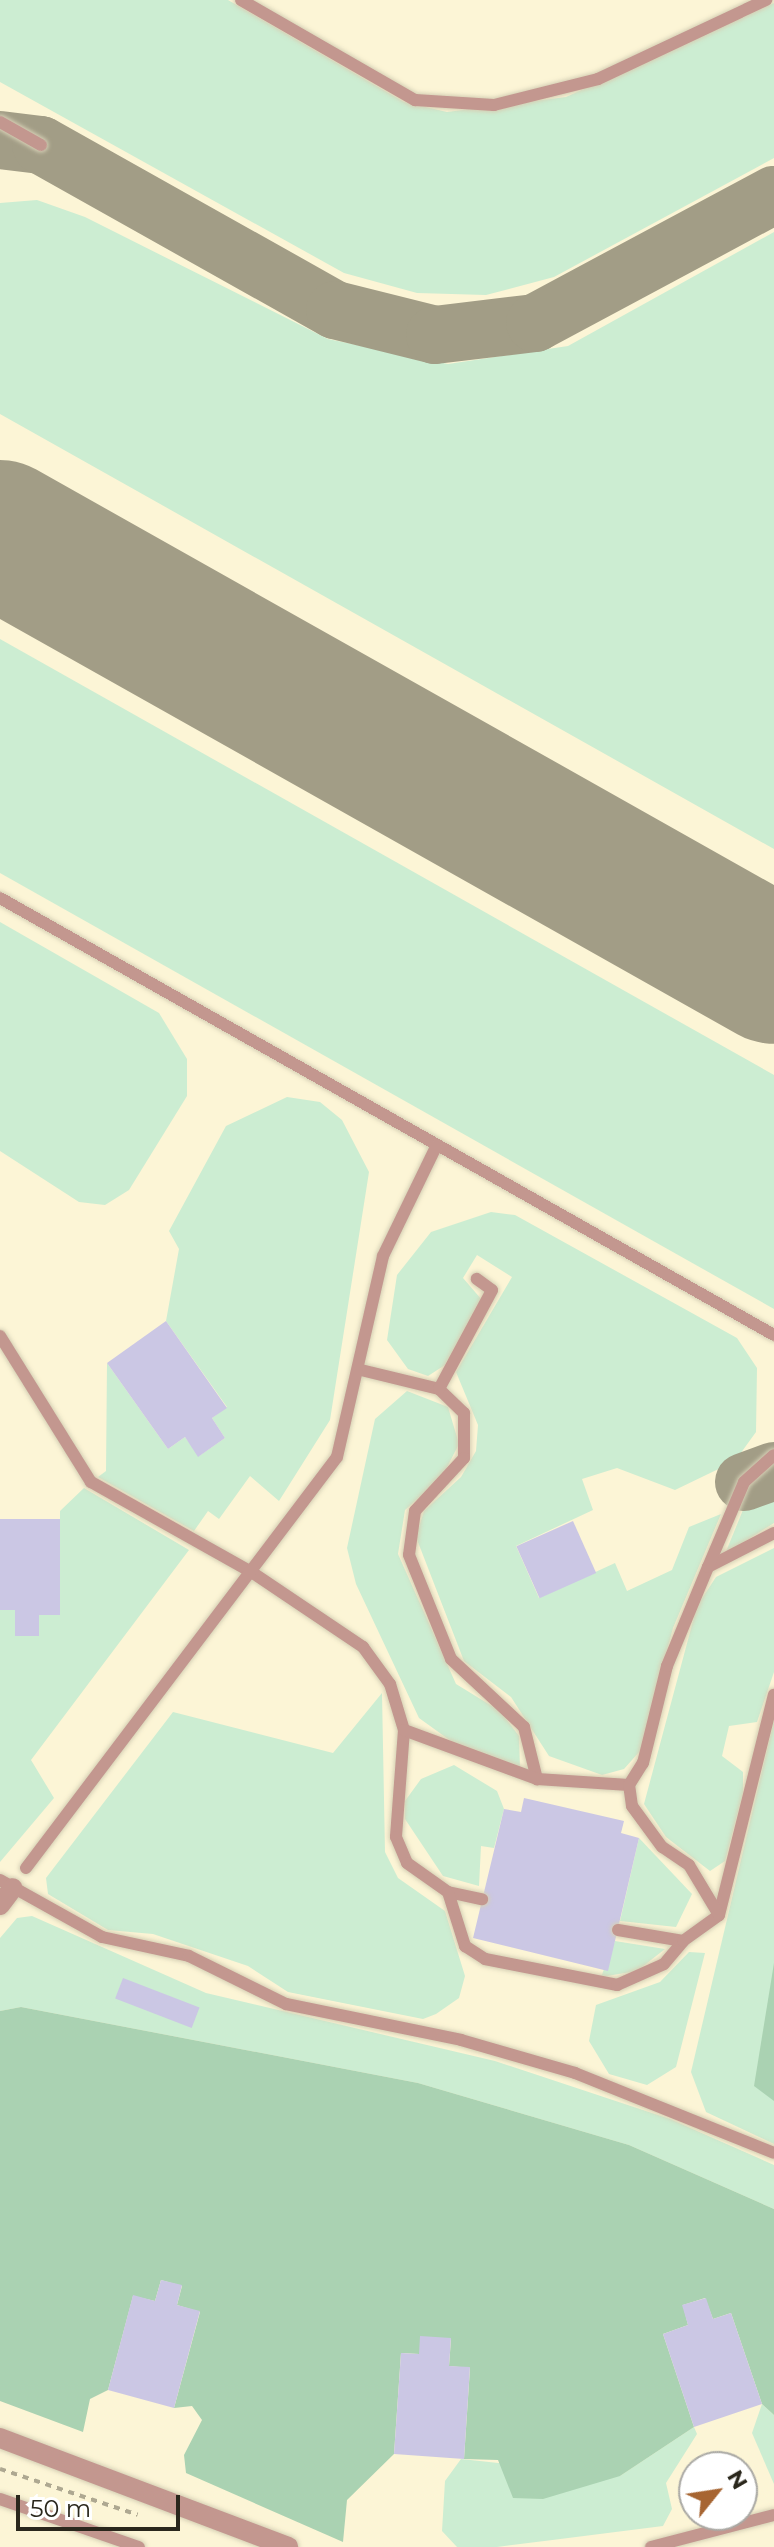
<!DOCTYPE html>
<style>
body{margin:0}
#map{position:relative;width:774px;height:2547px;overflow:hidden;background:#fcf5d6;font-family:Montserrat,sans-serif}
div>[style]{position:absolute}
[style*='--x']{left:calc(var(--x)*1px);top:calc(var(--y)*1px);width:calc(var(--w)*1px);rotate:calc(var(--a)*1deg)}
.green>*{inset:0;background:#ccedd2}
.forest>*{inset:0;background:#aad2b2}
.taxiway>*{height:58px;margin:-29px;padding:0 29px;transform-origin:29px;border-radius:29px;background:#a29d86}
.runway>*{height:148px;margin:-74px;padding:0 74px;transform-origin:74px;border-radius:74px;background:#a29d86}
.building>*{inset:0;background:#cbc7e4;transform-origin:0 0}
.path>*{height:4px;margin-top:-2px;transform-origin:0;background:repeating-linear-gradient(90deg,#aea891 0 6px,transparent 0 12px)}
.roads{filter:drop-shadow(0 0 2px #d6d0b5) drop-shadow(0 0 2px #d6d0b5)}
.service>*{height:12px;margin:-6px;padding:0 6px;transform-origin:6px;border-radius:6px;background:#c3978f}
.minor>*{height:20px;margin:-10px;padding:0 10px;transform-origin:10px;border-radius:10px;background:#c3978f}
span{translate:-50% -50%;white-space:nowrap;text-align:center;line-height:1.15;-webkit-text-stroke:8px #fff;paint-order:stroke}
.north{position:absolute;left:678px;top:2451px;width:80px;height:80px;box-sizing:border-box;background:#fff;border:2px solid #aaa9a4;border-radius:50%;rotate:60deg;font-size:22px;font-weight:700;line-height:32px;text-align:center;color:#2a271c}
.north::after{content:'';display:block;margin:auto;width:28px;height:36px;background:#a76532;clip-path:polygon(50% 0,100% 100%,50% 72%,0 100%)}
.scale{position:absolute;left:16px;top:2495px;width:164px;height:36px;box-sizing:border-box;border:4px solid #2a271c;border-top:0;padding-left:10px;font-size:24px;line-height:28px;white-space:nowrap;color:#2a271c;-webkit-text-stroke:6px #fff;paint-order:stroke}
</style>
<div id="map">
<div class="green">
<i style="clip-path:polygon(0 0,228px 0,404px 102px,447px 112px,566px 97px,774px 3px,774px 158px,554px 277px,486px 295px,417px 293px,344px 273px,0 82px)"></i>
<i style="clip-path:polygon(37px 200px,85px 217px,328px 339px,448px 364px,568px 346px,774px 232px,774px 849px,0 414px,0 203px)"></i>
<i style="clip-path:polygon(0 639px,774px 1075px,774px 1309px,0 873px)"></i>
<i style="clip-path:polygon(0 922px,159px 1013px,187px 1059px,187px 1096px,129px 1190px,105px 1205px,79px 1202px,0 1151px)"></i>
<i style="clip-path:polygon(287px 1097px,320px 1102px,342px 1120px,369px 1172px,330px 1420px,279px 1501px,250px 1476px,219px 1519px,208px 1511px,194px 1531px,98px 1477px,106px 1471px,107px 1363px,168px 1449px,185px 1437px,199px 1456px,225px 1438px,212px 1418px,227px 1407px,166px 1321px,179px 1249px,169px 1231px,226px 1126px)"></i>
<i style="clip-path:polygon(491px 1212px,515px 1215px,737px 1338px,757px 1368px,756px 1432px,735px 1461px,675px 1490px,617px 1468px,582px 1479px,593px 1510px,516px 1546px,539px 1598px,615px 1563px,627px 1591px,672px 1570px,689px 1527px,721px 1514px,673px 1628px,640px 1751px,624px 1769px,602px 1775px,549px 1756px,511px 1697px,464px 1661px,416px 1537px,424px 1511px,461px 1477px,476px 1451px,478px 1425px,456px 1372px,512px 1277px,477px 1255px,463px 1278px,482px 1300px,445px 1365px,428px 1376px,408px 1369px,387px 1340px,397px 1275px,431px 1232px)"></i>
<i style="clip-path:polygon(407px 1391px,448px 1407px,459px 1444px,442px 1477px,405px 1510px,398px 1554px,456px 1684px,500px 1711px,519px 1736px,520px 1768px,462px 1749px,419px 1718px,356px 1584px,347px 1548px,375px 1419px)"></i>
<i style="clip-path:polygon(84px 1488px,189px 1550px,31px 1760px,54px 1798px,0 1862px,0 1610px,15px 1610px,15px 1636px,39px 1636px,39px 1615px,60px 1615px,60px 1511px)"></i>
<i style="clip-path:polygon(774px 1494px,774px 1523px,725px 1554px,745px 1505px)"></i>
<i style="clip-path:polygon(774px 1548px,774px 1672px,757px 1722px,729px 1726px,722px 1756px,743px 1772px,743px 1793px,725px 1861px,710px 1871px,666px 1837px,644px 1804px,697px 1606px,716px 1577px)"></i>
<i style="clip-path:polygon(382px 1693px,385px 1852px,398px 1878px,445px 1911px,465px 1976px,459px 1998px,436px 2014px,423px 2019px,288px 1992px,248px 1966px,153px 1934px,108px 1930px,48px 1894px,46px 1878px,173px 1712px,333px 1753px)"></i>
<i style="clip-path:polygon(774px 1720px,774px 2144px,706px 2112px,691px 2072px)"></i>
<i style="clip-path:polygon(454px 1765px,497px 1791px,504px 1809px,494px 1848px,481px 1846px,479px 1886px,443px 1876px,405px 1819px,405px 1801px,421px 1779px)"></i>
<i style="clip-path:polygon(639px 1838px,692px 1894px,676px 1927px,620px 1921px)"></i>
<i style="clip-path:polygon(32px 1916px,206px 1993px,495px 2061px,670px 2119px,774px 2165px,774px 2209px,629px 2145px,418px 2083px,21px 2007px,0 2011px,0 1938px,17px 1918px)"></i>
<i style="clip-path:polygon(615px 1941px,665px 1949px,637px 1971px,601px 1977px)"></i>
<i style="clip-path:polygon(689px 1952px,705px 1953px,676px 2067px,647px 2085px,609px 2074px,589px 2041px,596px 2005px,660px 1982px)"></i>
<i style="clip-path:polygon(762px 2404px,774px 2415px,774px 2484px,752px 2433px)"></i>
<i style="clip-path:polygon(694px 2427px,697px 2434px,666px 2483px,672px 2509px,663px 2526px,497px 2547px,457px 2547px,442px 2531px,445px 2481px,461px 2459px,620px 2476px)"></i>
</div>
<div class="forest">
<i style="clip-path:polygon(774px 1963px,774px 2101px,754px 2086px)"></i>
<i style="clip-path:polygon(21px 2007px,418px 2083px,629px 2145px,774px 2209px,774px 2415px,762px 2404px,731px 2313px,713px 2319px,705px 2298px,683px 2305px,688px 2325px,663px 2334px,694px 2427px,620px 2476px,543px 2499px,513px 2498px,498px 2460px,464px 2459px,470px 2368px,449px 2366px,451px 2339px,419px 2354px,401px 2353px,394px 2454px,347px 2500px,343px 2542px,186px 2473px,184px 2455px,202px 2420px,192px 2406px,174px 2408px,200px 2312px,177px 2305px,182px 2286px,161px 2280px,155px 2301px,133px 2296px,108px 2390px,90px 2399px,83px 2432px,0 2401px,0 2011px)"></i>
</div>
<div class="taxiway">
<i style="--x:0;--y:140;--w:41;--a:7"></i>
<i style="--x:41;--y:145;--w:337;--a:29.3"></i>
<i style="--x:335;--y:310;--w:103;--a:14"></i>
<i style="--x:435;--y:335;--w:101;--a:-6.8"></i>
<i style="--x:535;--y:323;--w:271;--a:-28.2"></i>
<i style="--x:744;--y:1482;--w:32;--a:-20"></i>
</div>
<div class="runway">
<i style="--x:0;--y:534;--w:888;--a:29.39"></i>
</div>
<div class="building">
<i style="clip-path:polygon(166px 1321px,227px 1408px,212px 1418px,225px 1438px,198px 1457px,185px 1437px,168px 1449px,107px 1363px)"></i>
<i style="clip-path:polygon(0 1519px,60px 1519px,60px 1615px,39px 1615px,39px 1636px,15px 1636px,15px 1610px,0 1610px)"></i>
<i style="left:573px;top:1521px;width:57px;height:62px;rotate:66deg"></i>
<i style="clip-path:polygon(524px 1798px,624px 1821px,621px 1833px,639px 1838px,608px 1971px,473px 1938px,504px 1809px,521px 1812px)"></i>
<i style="left:123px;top:1978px;width:82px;height:22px;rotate:21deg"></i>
<i style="clip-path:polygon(161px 2280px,182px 2285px,177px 2305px,200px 2311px,174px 2408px,108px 2390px,133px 2295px,155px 2301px)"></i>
<i style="clip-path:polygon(706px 2298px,713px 2319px,731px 2313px,762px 2404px,694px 2427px,663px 2334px,688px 2325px,682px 2305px)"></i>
<i style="clip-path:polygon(420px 2336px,451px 2338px,449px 2366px,470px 2367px,464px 2459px,394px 2454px,401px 2353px,419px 2354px)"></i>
</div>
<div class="path">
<i style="--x:0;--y:2469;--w:145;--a:18.4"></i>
</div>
<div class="roads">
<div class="service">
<i style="--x:241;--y:0;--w:201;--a:29.9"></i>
<i style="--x:415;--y:100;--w:79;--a:3.6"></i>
<i style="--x:494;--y:105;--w:107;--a:-14"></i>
<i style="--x:598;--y:79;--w:186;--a:-25.2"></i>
<i style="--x:0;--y:122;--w:47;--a:29.3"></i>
<i style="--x:0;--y:898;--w:889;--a:29.45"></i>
<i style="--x:0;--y:1336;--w:172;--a:58.1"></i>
<i style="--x:91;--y:1482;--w:186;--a:29.3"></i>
<i style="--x:253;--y:1573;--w:133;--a:33.9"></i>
<i style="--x:363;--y:1647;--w:46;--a:53.9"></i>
<i style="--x:390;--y:1684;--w:48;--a:73.1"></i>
<i style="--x:404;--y:1730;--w:107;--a:94.3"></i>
<i style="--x:396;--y:1837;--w:28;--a:67"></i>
<i style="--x:407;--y:1863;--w:50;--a:35.3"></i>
<i style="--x:448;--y:1892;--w:35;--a:12"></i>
<i style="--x:361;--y:1370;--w:80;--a:13.7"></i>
<i style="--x:439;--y:1389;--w:35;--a:44"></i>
<i style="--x:464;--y:1413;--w:45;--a:90"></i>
<i style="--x:464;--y:1458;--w:72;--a:132.8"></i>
<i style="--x:415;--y:1511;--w:44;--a:97.8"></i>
<i style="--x:409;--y:1555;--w:112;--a:68"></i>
<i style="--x:451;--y:1659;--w:100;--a:43"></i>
<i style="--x:524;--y:1727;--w:54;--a:76"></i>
<i style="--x:537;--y:1779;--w:92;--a:3.7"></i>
<i style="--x:629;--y:1785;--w:26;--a:-58"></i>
<i style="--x:643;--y:1763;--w:100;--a:-76.1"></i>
<i style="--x:667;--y:1666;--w:107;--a:-67.5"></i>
<i style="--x:708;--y:1567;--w:74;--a:-27.3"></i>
<i style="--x:439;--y:1389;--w:112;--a:-61.8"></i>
<i style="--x:492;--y:1290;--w:19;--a:-144"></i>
<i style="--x:708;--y:1567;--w:92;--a:-67"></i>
<i style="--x:744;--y:1482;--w:40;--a:-42"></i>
<i style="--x:404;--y:1730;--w:142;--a:20.2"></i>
<i style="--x:26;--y:1868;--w:515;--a:-52.89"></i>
<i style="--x:337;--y:1457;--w:206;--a:-77.1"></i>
<i style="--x:383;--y:1256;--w:123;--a:-64.1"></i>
<i style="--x:0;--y:1880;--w:117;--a:29.2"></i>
<i style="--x:102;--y:1937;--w:89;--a:12.3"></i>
<i style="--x:189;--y:1956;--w:108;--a:26.3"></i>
<i style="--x:286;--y:2004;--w:179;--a:11.6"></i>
<i style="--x:461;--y:2040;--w:119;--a:16.1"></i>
<i style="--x:575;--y:2073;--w:214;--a:21.9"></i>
<i style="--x:448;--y:1892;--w:57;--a:72.5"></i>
<i style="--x:465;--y:1946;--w:24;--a:33"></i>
<i style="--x:485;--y:1959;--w:135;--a:11.1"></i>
<i style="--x:617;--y:1985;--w:51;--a:-24.1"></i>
<i style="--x:664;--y:1964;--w:30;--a:-50"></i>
<i style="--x:719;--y:1915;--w:227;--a:-76"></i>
<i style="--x:618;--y:1930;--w:66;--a:9.6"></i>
<i style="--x:683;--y:1941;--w:44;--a:-35.8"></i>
<i style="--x:719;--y:1915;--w:58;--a:-121"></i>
<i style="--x:689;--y:1865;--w:32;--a:-146"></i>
<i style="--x:662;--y:1847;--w:51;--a:-126.2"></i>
<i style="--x:632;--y:1806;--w:21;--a:-98"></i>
<i style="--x:0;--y:2499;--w:147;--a:19.1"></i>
<i style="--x:651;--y:2547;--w:127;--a:-14.6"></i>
</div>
<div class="minor">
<i style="--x:0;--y:1905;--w:21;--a:-53"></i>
<i style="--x:0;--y:2438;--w:308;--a:20.7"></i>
</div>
</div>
<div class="north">N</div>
<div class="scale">50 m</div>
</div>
